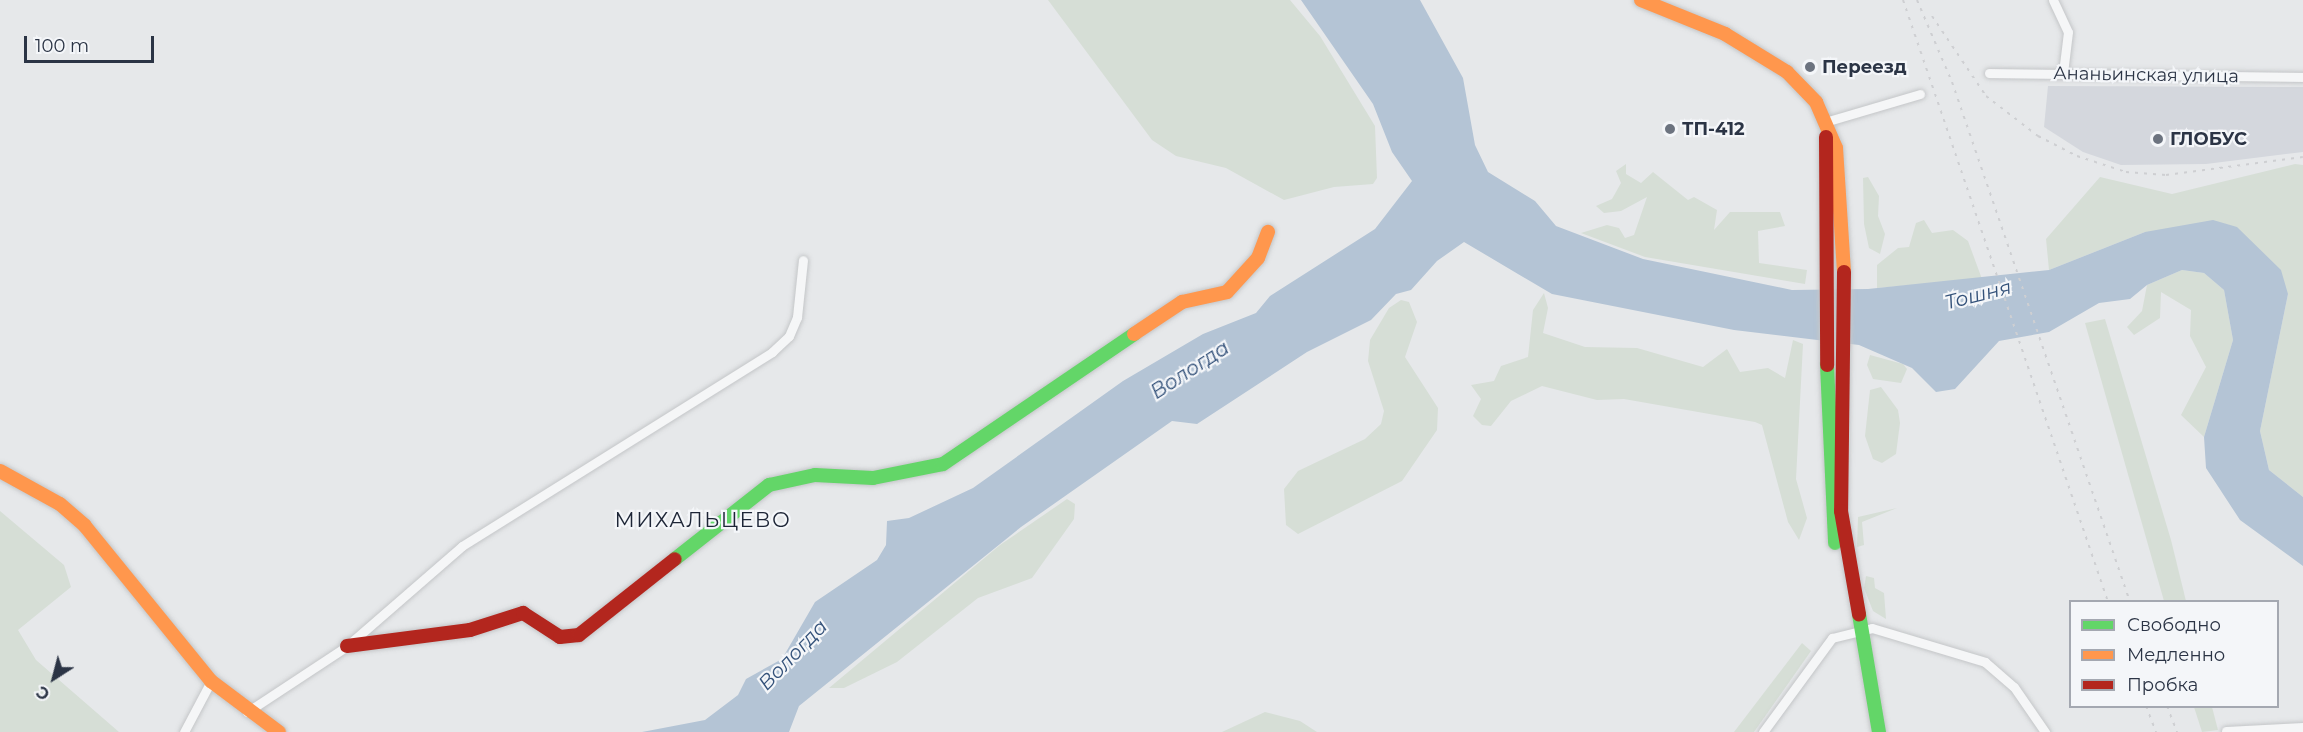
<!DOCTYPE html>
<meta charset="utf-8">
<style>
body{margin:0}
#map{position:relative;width:2303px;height:732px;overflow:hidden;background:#e6e8ea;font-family:Montserrat,sans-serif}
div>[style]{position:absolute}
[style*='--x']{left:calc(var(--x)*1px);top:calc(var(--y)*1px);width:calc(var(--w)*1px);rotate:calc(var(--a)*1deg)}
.built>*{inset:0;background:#d4d7dd}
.green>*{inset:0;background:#d6ded6}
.water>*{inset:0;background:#b4c4d5}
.roads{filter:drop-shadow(0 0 2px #c4c6c8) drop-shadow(0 0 2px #c4c6c8)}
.street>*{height:9px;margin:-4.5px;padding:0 4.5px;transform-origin:4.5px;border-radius:4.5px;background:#f5f6f7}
.fast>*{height:14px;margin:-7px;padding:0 7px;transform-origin:7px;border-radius:7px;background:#63d668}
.slow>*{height:14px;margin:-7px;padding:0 7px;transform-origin:7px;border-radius:7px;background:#ff974d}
.jam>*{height:14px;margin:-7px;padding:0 7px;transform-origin:7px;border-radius:7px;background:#b3261e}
.rail>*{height:2px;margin-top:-1px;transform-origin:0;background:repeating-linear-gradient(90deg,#cecfd2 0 3px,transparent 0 9px)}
.dots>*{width:16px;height:16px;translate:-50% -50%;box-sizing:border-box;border:3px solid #f4f6f9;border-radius:50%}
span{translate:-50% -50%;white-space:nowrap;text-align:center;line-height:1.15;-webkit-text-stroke:4.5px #f4f6f9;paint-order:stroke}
.poi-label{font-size:18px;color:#2b3445;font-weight:700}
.left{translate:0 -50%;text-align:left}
.street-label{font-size:18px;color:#2b3445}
.water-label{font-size:20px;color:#34527a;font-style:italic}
.quarter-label{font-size:21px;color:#1d2536;letter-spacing:1.5px}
.legend{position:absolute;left:2069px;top:600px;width:210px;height:108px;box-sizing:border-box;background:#f4f6f9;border:2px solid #a4a8b1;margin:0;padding:8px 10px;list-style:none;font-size:18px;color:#2b3445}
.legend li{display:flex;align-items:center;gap:12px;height:30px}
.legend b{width:30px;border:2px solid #a4a8b1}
.north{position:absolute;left:24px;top:648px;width:60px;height:60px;-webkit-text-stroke:4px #f4f6f9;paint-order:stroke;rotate:216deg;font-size:16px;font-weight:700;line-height:24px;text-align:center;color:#2b3445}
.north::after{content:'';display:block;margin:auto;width:21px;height:27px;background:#2b3445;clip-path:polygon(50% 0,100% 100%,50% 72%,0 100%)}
.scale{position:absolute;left:24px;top:36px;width:130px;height:27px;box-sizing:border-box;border:3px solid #2b3445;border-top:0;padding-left:8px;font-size:18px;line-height:21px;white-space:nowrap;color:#2b3445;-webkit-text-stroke:4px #f4f6f9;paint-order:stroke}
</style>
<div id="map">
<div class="built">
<i style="clip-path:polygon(2048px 86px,2303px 87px,2303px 152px,2206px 164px,2121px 165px,2083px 152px,2044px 127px)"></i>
</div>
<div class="green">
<i style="clip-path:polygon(1048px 0,1290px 0,1320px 36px,1375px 126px,1377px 178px,1373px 184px,1334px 187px,1284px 200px,1226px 168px,1176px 156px,1152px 140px)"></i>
<i style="clip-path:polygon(1626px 164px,1626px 174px,1641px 183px,1653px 172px,1688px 200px,1694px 197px,1717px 210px,1714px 230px,1730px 212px,1780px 212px,1785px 226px,1758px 231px,1759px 263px,1807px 270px,1805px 284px,1645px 257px,1581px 233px,1607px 225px,1619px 228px,1625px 238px,1634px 235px,1647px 197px,1621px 211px,1604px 213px,1596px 206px,1612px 199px,1621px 183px,1616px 171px)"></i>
<i style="clip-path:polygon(2295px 164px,2303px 165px,2303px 497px,2269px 470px,2260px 431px,2288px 294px,2145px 232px,2049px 270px,2046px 239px,2100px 177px,2172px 194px)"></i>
<i style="clip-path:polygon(1868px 177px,1879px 196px,1878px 216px,1885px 234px,1880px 254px,1869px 248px,1864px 224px,1863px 178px)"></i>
<i style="clip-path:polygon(1924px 220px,1932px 233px,1953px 230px,1968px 241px,1982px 279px,1877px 288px,1877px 265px,1898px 248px,1909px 247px,1916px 223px)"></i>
<i style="clip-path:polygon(2182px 270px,2204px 273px,2224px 290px,2233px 340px,2204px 437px,2181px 415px,2206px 367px,2190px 336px,2191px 310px,2161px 292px,2160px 318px,2134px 335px,2127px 327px,2142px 311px,2147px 285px)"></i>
<i style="clip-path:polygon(1544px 293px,1548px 308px,1543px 333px,1585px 347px,1637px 348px,1703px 367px,1727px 349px,1740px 372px,1768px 368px,1785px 378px,1793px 340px,1803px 344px,1796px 479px,1807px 518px,1799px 540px,1788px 522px,1762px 425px,1755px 422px,1624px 399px,1597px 400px,1542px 386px,1511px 401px,1491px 426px,1482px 425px,1473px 416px,1481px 399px,1471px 385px,1494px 381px,1501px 366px,1528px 357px,1533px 310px)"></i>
<i style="clip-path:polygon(1401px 300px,1409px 302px,1417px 322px,1405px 357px,1438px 408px,1437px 430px,1402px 481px,1298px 534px,1286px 525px,1284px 489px,1298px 471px,1365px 439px,1381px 424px,1384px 411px,1368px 361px,1370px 340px,1389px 308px)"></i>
<i style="clip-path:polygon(2105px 319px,2171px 540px,2186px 601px,2164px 601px,2085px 323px)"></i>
<i style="clip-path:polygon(1870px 355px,1903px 364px,1907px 369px,1901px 383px,1873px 379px,1867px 365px)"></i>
<i style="clip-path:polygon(1881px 387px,1898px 410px,1900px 423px,1896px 454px,1882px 463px,1873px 459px,1865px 436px,1870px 390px)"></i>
<i style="clip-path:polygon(1067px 499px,1075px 504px,1074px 519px,1032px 578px,978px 598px,897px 662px,844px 688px,829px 688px,1000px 545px)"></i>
<i style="clip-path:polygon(1897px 508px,1862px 522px,1864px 545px,1857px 547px,1858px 517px)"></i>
<i style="clip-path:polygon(0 511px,64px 565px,71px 587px,18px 630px,36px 660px,119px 732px,0 732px)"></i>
<i style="clip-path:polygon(1866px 576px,1874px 578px,1875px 588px,1884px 593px,1886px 619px,1873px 611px,1864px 588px)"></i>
<i style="clip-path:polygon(1802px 643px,1811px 651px,1754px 732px,1734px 732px)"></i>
<i style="clip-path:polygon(2194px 707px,2212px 707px,2218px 730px,2202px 732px)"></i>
<i style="clip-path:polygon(1265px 712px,1300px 721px,1317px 732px,1222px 732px)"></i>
</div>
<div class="water">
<i style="clip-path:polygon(1301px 0,1420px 0,1463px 78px,1475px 145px,1488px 172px,1535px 201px,1556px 226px,1643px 259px,1792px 290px,1868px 289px,2049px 270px,2145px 232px,2213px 220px,2237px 227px,2281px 270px,2288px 294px,2260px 431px,2269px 470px,2303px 497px,2303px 566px,2240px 520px,2206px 468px,2204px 437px,2233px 340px,2224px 290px,2204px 273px,2182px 270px,2147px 285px,2130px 299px,2099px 303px,2049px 332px,1999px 341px,1955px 389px,1936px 392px,1912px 368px,1859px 345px,1734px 330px,1552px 294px,1464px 242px,1437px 261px,1411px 290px,1396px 294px,1371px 320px,1307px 352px,1197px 424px,1172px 421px,1021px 527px,799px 706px,789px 732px,642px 732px,705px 720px,738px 695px,746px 679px,782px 659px,815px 602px,877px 560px,886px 545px,887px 521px,909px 518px,973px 488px,1123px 381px,1203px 334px,1256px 313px,1270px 296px,1375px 229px,1412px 181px,1392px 152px,1373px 104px)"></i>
</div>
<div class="roads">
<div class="street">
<i style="--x:2053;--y:0;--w:35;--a:65"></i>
<i style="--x:2068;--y:32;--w:41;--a:97"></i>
<i style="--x:1989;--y:73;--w:314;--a:0.7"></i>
<i style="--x:1825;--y:122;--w:99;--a:-16.4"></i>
<i style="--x:247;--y:712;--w:120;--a:-33.4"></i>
<i style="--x:347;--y:646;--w:152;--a:-41"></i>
<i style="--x:462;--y:546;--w:366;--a:-32"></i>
<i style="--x:772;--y:352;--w:23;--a:-43"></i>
<i style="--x:789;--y:336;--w:21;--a:-67"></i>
<i style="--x:797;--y:317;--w:57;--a:-84"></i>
<i style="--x:2226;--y:731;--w:77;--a:-3"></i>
<i style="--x:184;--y:732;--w:58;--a:-62.1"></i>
<i style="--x:1763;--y:732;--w:117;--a:-53.7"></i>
<i style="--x:1832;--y:638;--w:41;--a:-14"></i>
<i style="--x:1872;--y:628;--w:118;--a:16.7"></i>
<i style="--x:1985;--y:662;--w:38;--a:41"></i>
<i style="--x:2014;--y:687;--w:55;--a:55.4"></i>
</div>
<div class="fast">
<i style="--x:1827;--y:365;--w:178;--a:87.4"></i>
<i style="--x:675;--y:559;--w:120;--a:-38.2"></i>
<i style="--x:769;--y:485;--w:47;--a:-12.3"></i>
<i style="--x:815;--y:475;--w:58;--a:3"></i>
<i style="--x:873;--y:478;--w:71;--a:-11.3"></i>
<i style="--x:943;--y:464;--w:231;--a:-34.2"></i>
<i style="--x:1859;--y:614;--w:120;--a:80.4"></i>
</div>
<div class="slow">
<i style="--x:1641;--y:0;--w:91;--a:22"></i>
<i style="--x:1725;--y:34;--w:73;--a:31.5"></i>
<i style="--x:1787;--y:72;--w:42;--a:46"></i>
<i style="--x:1816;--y:102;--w:50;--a:66.5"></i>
<i style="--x:1836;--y:148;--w:124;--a:86.3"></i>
<i style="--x:1134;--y:334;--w:58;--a:-33.7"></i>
<i style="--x:1182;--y:302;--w:46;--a:-12.5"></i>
<i style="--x:1227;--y:292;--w:46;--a:-47.6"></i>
<i style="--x:1258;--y:258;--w:28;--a:-69"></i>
<i style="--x:0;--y:471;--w:68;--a:28.8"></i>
<i style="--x:60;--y:504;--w:33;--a:41"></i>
<i style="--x:85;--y:526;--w:200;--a:50.9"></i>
<i style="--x:211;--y:681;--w:85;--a:36.9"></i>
</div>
<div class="jam">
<i style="--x:1826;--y:137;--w:228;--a:89.7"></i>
<i style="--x:1844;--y:272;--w:239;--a:90.7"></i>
<i style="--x:1841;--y:511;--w:105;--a:80.1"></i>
<i style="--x:347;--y:646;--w:124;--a:-7.4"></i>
<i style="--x:470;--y:630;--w:56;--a:-17.8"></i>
<i style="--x:523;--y:613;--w:44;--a:33"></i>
<i style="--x:560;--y:637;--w:19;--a:-6"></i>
<i style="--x:579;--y:635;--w:122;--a:-38.4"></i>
</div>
</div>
<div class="rail">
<i style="--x:1903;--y:0;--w:636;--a:71.19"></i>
<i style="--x:1917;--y:0;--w:89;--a:66.9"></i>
<i style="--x:1952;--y:82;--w:550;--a:71.1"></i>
<i style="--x:1932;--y:16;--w:97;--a:56"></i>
<i style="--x:1986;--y:96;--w:66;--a:37.6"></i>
<i style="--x:2038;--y:136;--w:44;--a:27.1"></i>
<i style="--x:2077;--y:156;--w:52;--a:18.1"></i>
<i style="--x:2126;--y:172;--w:40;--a:4.3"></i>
<i style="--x:2166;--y:175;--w:138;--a:-7.5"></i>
<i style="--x:2146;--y:706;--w:28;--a:69"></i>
<i style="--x:2167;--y:706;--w:28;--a:69"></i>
</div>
<div class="dots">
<i style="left:1810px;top:67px;background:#6c737f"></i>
<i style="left:1670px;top:129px;background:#6c737f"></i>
<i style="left:2158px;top:139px;background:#6c737f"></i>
</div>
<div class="poi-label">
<span class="left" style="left:1822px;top:67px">Переезд</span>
<span class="left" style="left:1682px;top:129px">ТП-412</span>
<span class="left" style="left:2170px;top:139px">ГЛОБУС</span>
</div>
<div class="street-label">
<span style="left:2146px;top:75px;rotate:1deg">Ананьинская улица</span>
</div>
<div class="water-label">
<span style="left:1978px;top:295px;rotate:-14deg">Тошня</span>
<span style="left:1190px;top:370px;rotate:-33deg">Вологда</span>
<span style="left:793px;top:655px;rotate:-46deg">Вологда</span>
</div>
<div class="quarter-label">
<span style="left:703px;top:520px">МИХАЛЬЦЕВО</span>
</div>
<ul class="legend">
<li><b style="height:8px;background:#63d668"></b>Свободно</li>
<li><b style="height:8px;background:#ff974d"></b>Медленно</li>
<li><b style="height:8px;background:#b3261e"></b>Пробка</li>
</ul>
<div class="north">С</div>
<div class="scale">100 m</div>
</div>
